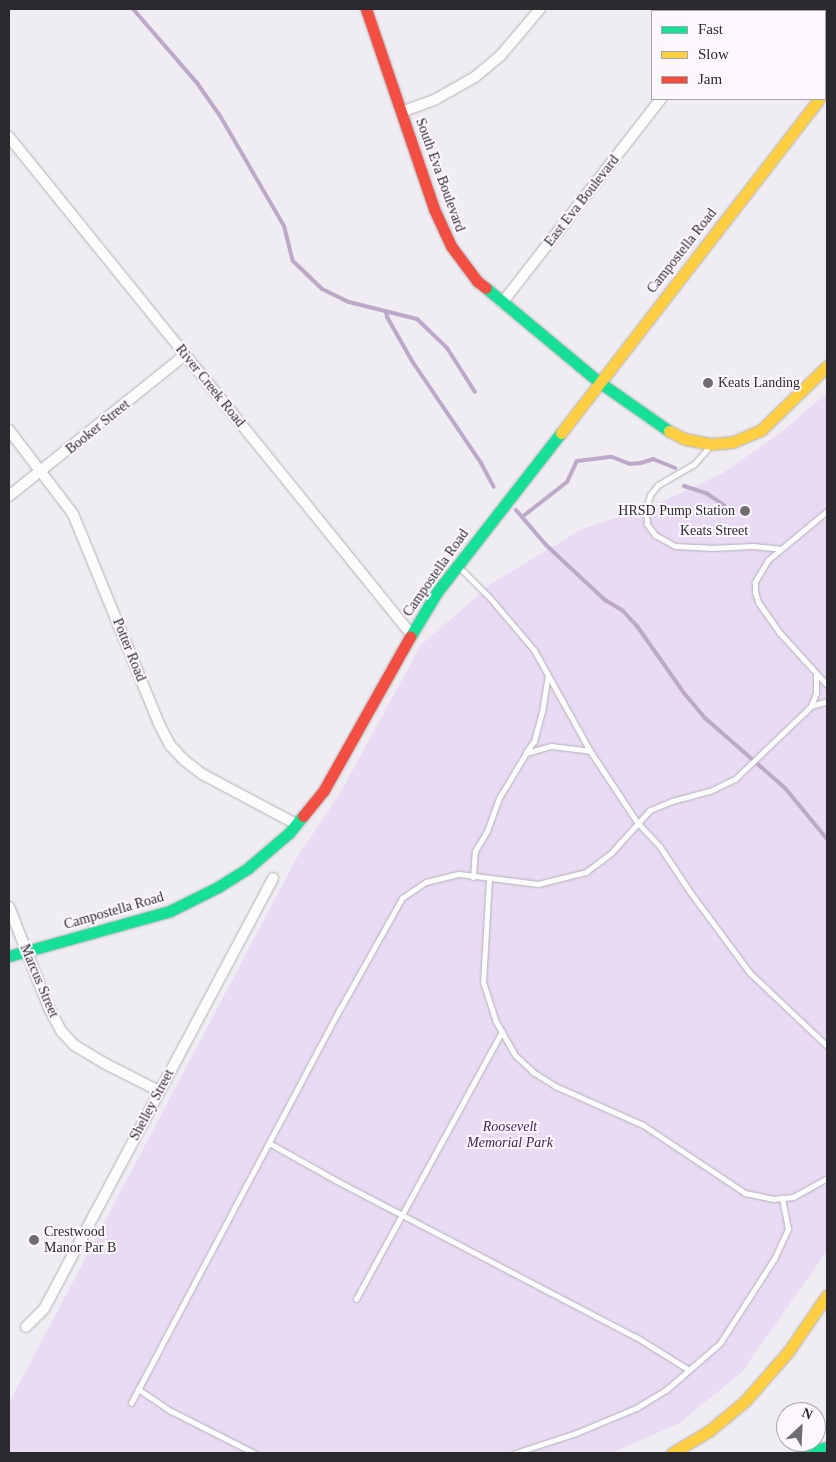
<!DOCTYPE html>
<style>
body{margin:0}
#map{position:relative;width:836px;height:1462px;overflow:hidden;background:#efecf2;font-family:"Times New Roman",serif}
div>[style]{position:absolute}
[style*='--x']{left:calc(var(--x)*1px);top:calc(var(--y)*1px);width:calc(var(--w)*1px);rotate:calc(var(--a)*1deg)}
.green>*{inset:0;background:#eadbf4}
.stream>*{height:4px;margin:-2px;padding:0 2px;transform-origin:2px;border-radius:2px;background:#bca9c8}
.roads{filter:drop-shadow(0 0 1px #b3b1b5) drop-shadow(0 0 1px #b3b1b5)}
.lane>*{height:5px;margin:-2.5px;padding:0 2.5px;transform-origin:2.5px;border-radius:2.5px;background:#fdfcfd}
.street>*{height:10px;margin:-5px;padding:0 5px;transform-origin:5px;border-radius:5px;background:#fdfcfd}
.fast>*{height:11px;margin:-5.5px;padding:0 5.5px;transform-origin:5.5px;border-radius:5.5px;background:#16e098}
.slow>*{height:11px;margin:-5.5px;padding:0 5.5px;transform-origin:5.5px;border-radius:5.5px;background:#ffcf43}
.jam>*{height:11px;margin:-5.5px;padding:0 5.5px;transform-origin:5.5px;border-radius:5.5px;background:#f24e42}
.dots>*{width:14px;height:14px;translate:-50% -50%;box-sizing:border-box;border:2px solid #fcf8fe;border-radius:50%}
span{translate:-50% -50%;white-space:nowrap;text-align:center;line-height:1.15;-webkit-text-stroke:4px #fcf8fe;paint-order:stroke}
.street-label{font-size:14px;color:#2b292d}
.poi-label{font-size:14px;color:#2b292d}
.left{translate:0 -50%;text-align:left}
.right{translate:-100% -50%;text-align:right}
.park-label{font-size:14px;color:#432055;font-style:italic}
.frame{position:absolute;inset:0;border:10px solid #2b292d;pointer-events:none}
.legend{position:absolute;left:651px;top:10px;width:175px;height:90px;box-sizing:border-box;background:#fcf8fe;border:1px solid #a8a5aa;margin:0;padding:6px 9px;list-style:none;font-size:15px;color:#2b292d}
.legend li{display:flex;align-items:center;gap:10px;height:25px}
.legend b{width:25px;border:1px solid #a8a5aa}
.north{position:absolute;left:776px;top:1402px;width:50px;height:50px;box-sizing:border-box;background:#fcf8fe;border:1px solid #a8a5aa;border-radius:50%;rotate:25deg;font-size:14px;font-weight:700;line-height:20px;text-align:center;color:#2b292d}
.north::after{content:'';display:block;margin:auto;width:18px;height:22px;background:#706d72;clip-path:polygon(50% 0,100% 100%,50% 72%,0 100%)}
</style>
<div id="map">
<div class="green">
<i style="clip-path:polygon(827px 393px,827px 1251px,741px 1373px,678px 1424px,611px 1453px,9px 1453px,9px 1403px,296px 859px,339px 795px,421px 645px,492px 583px,582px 529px,655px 505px,723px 473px,779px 434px)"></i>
</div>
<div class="stream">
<i style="--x:133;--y:9;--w:98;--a:49.1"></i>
<i style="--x:197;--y:83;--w:38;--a:55"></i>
<i style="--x:219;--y:114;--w:129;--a:59.9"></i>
<i style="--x:284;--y:226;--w:36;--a:76"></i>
<i style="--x:293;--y:261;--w:40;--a:44"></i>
<i style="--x:322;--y:289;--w:30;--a:26"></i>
<i style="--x:349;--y:302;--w:70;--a:14"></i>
<i style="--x:417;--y:319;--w:42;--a:44"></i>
<i style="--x:447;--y:348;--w:52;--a:57.5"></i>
<i style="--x:386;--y:311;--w:6;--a:81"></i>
<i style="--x:387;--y:317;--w:51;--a:60.4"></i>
<i style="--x:412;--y:361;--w:123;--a:55.9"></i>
<i style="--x:481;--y:463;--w:27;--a:62"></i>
<i style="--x:684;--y:486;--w:23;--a:18"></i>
<i style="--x:706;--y:493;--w:22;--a:34"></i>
<i style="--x:516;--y:510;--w:46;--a:49.4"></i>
<i style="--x:546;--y:545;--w:81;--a:43"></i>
<i style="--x:605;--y:600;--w:21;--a:31"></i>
<i style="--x:623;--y:611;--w:21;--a:47"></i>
<i style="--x:637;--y:626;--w:82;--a:55"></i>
<i style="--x:684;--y:693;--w:33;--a:50"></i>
<i style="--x:705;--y:718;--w:106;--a:41.2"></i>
<i style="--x:785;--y:788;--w:66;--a:50.5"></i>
<i style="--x:522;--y:517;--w:57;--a:-37.9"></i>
<i style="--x:567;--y:482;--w:23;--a:-65"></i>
<i style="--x:577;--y:461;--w:35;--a:-7"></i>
<i style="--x:612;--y:457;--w:19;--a:21"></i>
<i style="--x:630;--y:464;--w:11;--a:-5"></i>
<i style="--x:641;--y:463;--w:13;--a:-18"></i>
<i style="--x:653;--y:459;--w:24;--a:22"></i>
</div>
<div class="roads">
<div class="lane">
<i style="--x:709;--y:447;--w:23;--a:131"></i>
<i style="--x:694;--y:464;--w:42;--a:149.7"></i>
<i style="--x:658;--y:485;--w:13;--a:129"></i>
<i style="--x:650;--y:495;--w:15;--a:106"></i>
<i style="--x:646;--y:509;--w:15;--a:86"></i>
<i style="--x:647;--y:524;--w:14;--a:54"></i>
<i style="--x:655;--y:535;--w:23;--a:29"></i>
<i style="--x:675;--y:546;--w:35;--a:3"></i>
<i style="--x:710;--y:548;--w:43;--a:-2.7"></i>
<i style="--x:753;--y:546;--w:27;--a:6"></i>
<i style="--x:827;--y:511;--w:77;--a:140.3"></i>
<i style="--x:768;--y:560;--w:26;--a:121"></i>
<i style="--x:755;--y:582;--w:10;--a:90"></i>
<i style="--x:755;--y:592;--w:10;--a:73"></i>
<i style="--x:758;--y:602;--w:37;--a:55"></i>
<i style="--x:779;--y:632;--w:72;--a:47.8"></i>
<i style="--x:458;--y:566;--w:45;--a:45"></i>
<i style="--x:490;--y:598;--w:68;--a:49.8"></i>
<i style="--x:534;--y:650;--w:115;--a:61"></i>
<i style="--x:811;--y:706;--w:14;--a:-69"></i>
<i style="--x:816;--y:693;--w:20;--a:-90"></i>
<i style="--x:526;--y:752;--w:14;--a:-54"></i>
<i style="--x:534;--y:741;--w:30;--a:-75"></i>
<i style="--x:542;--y:712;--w:37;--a:-81"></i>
<i style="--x:473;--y:877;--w:26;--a:-86"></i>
<i style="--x:475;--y:851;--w:23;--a:-59"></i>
<i style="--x:487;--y:831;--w:35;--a:-70"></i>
<i style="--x:499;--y:798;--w:52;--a:-59"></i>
<i style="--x:526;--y:753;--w:26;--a:-16"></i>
<i style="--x:551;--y:746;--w:39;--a:7"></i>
<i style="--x:590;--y:751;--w:85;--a:56.5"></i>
<i style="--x:637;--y:822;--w:34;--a:47"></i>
<i style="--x:660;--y:847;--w:54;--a:56.3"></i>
<i style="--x:690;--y:892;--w:101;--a:53.5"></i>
<i style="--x:750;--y:973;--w:106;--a:43.5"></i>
<i style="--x:489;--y:879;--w:103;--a:93.3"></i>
<i style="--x:483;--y:982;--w:40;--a:72"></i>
<i style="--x:495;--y:1020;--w:40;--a:60.3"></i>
<i style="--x:515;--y:1055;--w:25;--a:43"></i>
<i style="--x:533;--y:1072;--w:26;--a:32"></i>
<i style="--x:555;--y:1086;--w:96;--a:23.9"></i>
<i style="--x:643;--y:1125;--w:123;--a:33.7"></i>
<i style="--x:745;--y:1193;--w:29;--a:12"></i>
<i style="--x:773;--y:1199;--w:20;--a:-6"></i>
<i style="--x:793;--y:1197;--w:39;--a:-29"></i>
<i style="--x:269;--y:1143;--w:78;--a:29.2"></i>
<i style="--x:337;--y:1181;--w:337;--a:27.6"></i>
<i style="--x:636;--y:1337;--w:62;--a:31.9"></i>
<i style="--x:356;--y:1299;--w:305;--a:-61.4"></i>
<i style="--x:138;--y:1389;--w:40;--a:34"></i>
<i style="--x:171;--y:1411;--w:93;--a:26.8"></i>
<i style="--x:131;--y:1403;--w:446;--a:-62.1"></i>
<i style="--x:340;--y:1009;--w:127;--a:-60.8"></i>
<i style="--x:402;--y:898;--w:29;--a:-34"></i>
<i style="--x:426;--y:882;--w:34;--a:-14"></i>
<i style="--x:459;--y:874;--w:80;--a:7.2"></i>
<i style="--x:538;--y:884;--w:49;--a:-14"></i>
<i style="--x:586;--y:872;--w:31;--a:-37"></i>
<i style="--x:611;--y:853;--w:58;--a:-47.8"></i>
<i style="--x:650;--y:810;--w:24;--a:-22"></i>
<i style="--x:672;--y:801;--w:39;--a:-15"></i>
<i style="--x:710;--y:791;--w:28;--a:-26"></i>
<i style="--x:735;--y:779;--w:105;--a:-43.8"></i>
<i style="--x:811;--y:706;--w:17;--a:-17"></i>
<i style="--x:515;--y:1453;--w:64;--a:-18.2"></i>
<i style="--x:576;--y:1433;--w:65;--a:-22.6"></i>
<i style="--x:636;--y:1408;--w:35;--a:-31"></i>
<i style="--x:666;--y:1390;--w:72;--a:-41"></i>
<i style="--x:720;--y:1343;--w:100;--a:-57.3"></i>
<i style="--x:774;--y:1259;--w:33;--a:-65"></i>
<i style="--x:788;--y:1229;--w:32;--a:-101"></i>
</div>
<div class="street">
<i style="--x:729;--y:11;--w:3;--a:-45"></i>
<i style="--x:401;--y:112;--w:37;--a:-20"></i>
<i style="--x:436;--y:99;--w:45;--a:-29.4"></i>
<i style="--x:475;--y:77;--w:34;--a:-40"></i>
<i style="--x:501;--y:55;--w:60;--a:-49.7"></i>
<i style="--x:9;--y:137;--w:639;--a:51.03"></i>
<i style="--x:502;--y:303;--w:259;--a:-52.1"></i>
<i style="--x:9;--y:430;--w:106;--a:52.7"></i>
<i style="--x:73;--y:514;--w:229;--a:67.7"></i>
<i style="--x:160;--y:726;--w:21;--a:62"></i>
<i style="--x:170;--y:745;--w:21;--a:47"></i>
<i style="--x:184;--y:760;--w:23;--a:38"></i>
<i style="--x:202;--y:774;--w:106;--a:28"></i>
<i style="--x:9;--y:496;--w:226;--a:-38.7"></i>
<i style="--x:9;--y:907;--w:109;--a:68.4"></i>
<i style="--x:49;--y:1008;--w:27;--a:62"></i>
<i style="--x:62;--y:1032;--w:18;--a:47"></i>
<i style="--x:74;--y:1045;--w:35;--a:31"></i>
<i style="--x:104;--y:1063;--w:62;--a:27"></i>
<i style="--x:26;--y:1327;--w:25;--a:-45"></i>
<i style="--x:44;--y:1309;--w:34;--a:-62"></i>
<i style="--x:60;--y:1279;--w:454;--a:-62"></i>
</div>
<div class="fast">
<i style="--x:486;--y:288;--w:147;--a:39.8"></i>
<i style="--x:599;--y:382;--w:85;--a:35"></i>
<i style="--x:410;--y:637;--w:52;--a:-59"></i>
<i style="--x:437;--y:592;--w:202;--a:-52.1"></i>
<i style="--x:9;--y:956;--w:167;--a:-15.6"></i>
<i style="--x:170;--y:911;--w:54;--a:-26.6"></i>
<i style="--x:218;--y:887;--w:36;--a:-32"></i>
<i style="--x:248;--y:868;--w:54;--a:-40.5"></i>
<i style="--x:289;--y:833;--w:22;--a:-51"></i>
<i style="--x:802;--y:1453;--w:26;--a:-13"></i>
</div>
<div class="slow">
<i style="--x:669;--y:431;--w:18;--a:27"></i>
<i style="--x:685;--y:439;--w:26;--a:11"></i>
<i style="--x:711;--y:444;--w:22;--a:-5"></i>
<i style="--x:733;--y:442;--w:30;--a:-23"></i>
<i style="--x:761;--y:430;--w:92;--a:-44.1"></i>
<i style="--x:561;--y:433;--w:422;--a:-52.3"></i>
<i style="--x:672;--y:1453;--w:43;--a:-30.7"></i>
<i style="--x:709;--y:1431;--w:47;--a:-39.8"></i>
<i style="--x:745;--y:1401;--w:65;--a:-48.7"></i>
<i style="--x:788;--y:1352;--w:69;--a:-55.6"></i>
</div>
<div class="jam">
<i style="--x:366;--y:9;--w:211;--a:71.2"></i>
<i style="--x:434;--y:209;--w:41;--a:65.3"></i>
<i style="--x:451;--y:246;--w:44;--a:53.4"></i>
<i style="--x:477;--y:281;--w:11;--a:38"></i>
<i style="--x:303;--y:816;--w:33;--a:-51"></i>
<i style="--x:324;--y:790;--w:176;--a:-60.7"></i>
</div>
</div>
<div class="dots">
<i style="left:708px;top:383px;background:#706d72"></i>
<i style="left:745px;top:511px;background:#706d72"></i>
<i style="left:34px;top:1240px;background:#706d72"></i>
</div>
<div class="street-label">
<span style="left:440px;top:175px;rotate:70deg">South Eva Boulevard</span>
<span style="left:582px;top:201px;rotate:-52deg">East Eva Boulevard</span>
<span style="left:682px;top:251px;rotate:-52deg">Campostella Road</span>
<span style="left:210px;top:386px;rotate:51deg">River Creek Road</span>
<span style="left:98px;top:427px;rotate:-39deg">Booker Street</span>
<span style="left:714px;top:531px">Keats Street</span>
<span style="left:436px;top:573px;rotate:-55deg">Campostella Road</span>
<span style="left:129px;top:650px;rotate:68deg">Potter Road</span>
<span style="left:114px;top:911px;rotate:-16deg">Campostella Road</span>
<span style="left:39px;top:981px;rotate:67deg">Marcus Street</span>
<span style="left:152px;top:1105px;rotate:-62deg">Shelley Street</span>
</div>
<div class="poi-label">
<span class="left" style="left:718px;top:383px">Keats Landing</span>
<span class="right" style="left:735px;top:511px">HRSD Pump Station</span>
<span class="left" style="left:44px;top:1240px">Crestwood<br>Manor Par B</span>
</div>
<div class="park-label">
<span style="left:510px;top:1135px">Roosevelt<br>Memorial Park</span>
</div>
<div class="frame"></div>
<ul class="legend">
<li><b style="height:6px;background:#16e098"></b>Fast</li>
<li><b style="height:6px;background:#ffcf43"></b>Slow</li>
<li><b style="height:6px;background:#f24e42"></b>Jam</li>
</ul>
<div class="north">N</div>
</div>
